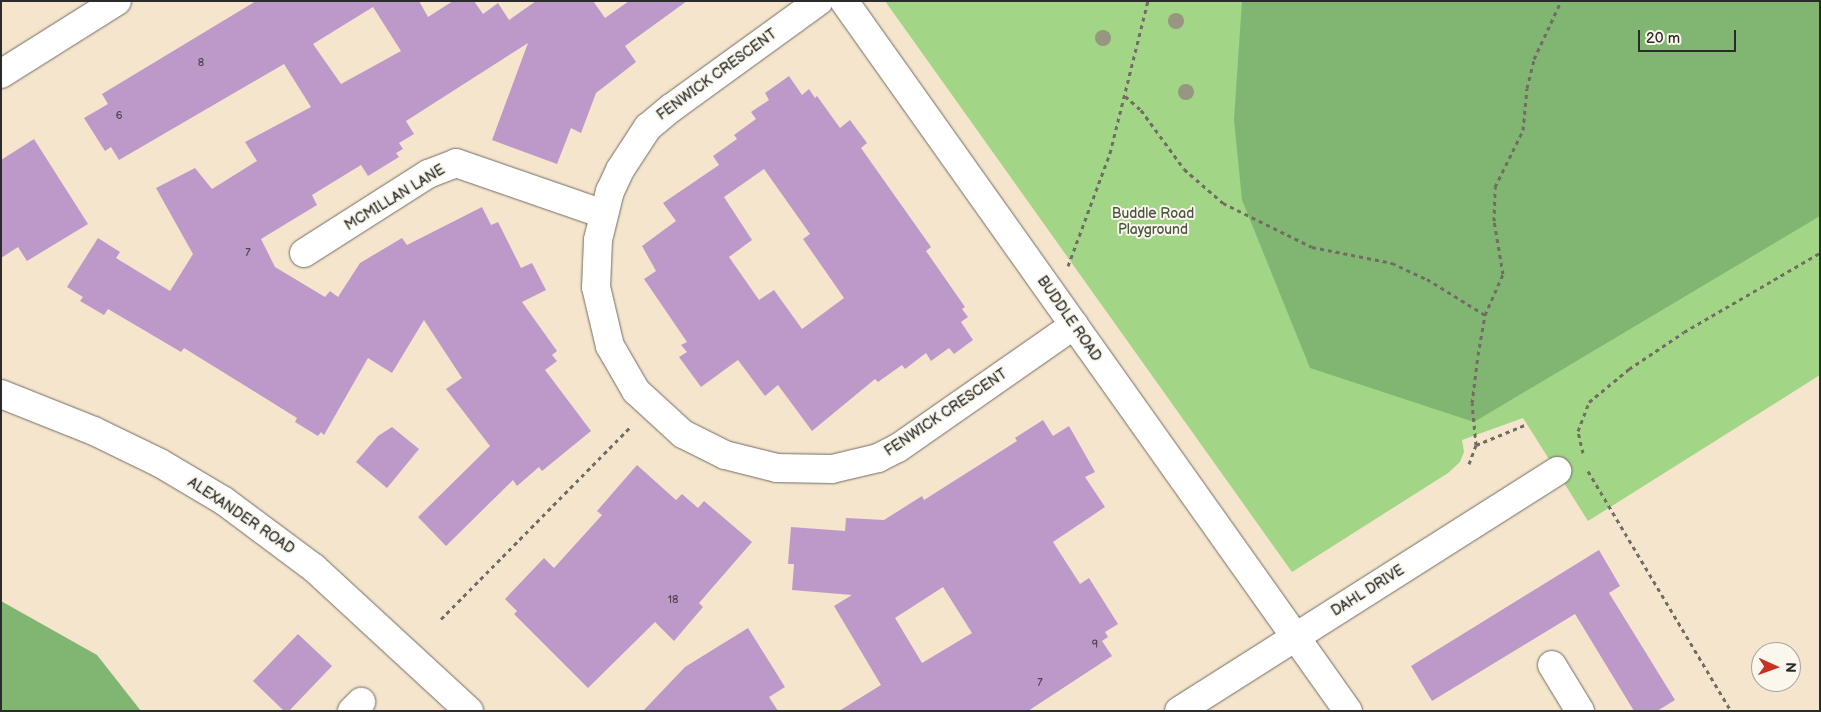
<!DOCTYPE html>
<style>
body{margin:0}
#map{position:relative;width:1821px;height:712px;overflow:hidden;background:#f5e5cd;font-family:"Balsamiq Sans",sans-serif}
div>[style]{position:absolute}
[style*='--x']{left:calc(var(--x)*1px);top:calc(var(--y)*1px);width:calc(var(--w)*1px);rotate:calc(var(--a)*1deg)}
.green>*{inset:0;background:#a2d585}
.forest>*{inset:0;background:#81b672}
.building>*{inset:0;background:#bd99ca}
.path>*{height:3px;margin-top:-1.5px;transform-origin:0;background:repeating-linear-gradient(90deg,#726c64 0 4px,transparent 0 8px)}
.roads{filter:drop-shadow(0 0 1px #726c64) drop-shadow(0 0 1px #726c64)}
.street>*{height:28px;margin:-14px;padding:0 14px;transform-origin:14px;border-radius:14px;background:#fff}
.secondary>*{height:28px;margin:-14px;padding:0 14px;transform-origin:14px;border-radius:14px;background:#fff}
.trees>*{width:16px;height:16px;margin:-8px;border-radius:50%;background:#969681}
span{translate:-50% -50%;white-space:nowrap;text-align:center;line-height:1.15;-webkit-text-stroke:4px #fbf7ec;paint-order:stroke}
.number-label{font-size:11px;color:#504653}
.number-label span{-webkit-text-stroke-width:0}
.street-label{font-size:14px;color:#2b2b2b}
.park-label{font-size:14px;color:#495642}
.frame{position:absolute;inset:0;border:2px solid #2b2b2b;pointer-events:none}
.north{position:absolute;left:1751px;top:642px;width:50px;height:50px;box-sizing:border-box;background:#fbf7ec;border:1px solid #a8a59f;border-radius:50%;rotate:92deg;font-size:14px;font-weight:700;line-height:20px;text-align:center;color:#2b2b2b}
.north::after{content:'';display:block;margin:auto;width:18px;height:22px;background:#c8321e;clip-path:polygon(50% 0,100% 100%,50% 72%,0 100%)}
.scale{position:absolute;left:1638px;top:30px;width:98px;height:22px;box-sizing:border-box;border:2px solid #2b2b2b;border-top:0;padding-left:6px;font-size:15px;line-height:18px;white-space:nowrap;color:#2b2b2b;-webkit-text-stroke:4px #fbf7ec;paint-order:stroke}
</style>
<div id="map">
<div class="green">
<i style="clip-path:polygon(885px 1px,1820px 1px,1820px 375px,1588px 521px,1523px 418px,1462px 440px,1464px 452px,1460px 462px,1448px 473px,1292px 572px)"></i>
</div>
<div class="forest">
<i style="clip-path:polygon(1242px 1px,1820px 1px,1820px 216px,1474px 422px,1310px 368px,1242px 200px,1234px 120px)"></i>
<i style="clip-path:polygon(1px 601px,97px 655px,141px 711px,1px 711px)"></i>
</div>
<div class="building">
<i style="clip-path:polygon(evenodd,256px 1px,419px 1px,428px 17px,453px 1px,474px 1px,483px 14px,498px 3px,509px 20px,536px 1px,593px 1px,605px 18px,629px 1px,687px 1px,625px 46px,636px 62px,596px 93px,581px 133px,571px 128px,557px 164px,492px 140px,528px 43px,406px 121px,414px 134px,399px 143px,403px 149px,396px 153px,399px 157px,368px 176px,361px 165px,312px 195px,317px 205px,261px 239px,275px 267px,325px 297px,330px 291px,338px 297px,360px 263px,402px 238px,407px 245px,482px 207px,491px 225px,498px 222px,521px 268px,532px 263px,546px 290px,522px 302px,557px 351px,552px 355px,557px 361px,545px 370px,591px 431px,542px 471px,539px 467px,517px 486px,513px 480px,446px 546px,418px 517px,490px 446px,446px 389px,462px 378px,424px 320px,392px 373px,368px 358px,324px 435px,321px 432px,318px 436px,295px 422px,297px 418px,184px 348px,181px 352px,108px 309px,104px 315px,80px 301px,83px 297px,67px 287px,98px 238px,120px 252px,116px 258px,170px 291px,193px 254px,156px 188px,195px 168px,212px 189px,257px 161px,245px 142px,311px 107px,284px 64px,119px 160px,111px 147px,105px 151px,84px 118px,108px 104px,102px 94px,256px 1px,373px 7px,401px 51px,341px 84px,313px 44px,373px 7px)"></i>
<i style="clip-path:polygon(evenodd,789px 76px,802px 95px,809px 89px,815px 98px,817px 96px,840px 128px,850px 120px,867px 143px,861px 148px,931px 247px,926px 251px,965px 307px,962px 309px,968px 317px,961px 322px,973px 340px,954px 354px,949px 348px,931px 361px,926px 353px,905px 369px,902px 365px,878px 382px,875px 379px,812px 431px,778px 385px,765px 396px,738px 360px,701px 387px,679px 357px,687px 352px,681px 345px,687px 342px,644px 279px,656px 271px,642px 246px,676px 221px,663px 203px,719px 165px,713px 156px,737px 139px,734px 135px,756px 119px,751px 112px,769px 100px,765px 93px,789px 76px,764px 169px,810px 234px,803px 239px,844px 298px,802px 329px,774px 290px,759px 300px,729px 257px,752px 240px,724px 197px,764px 169px)"></i>
<i style="clip-path:polygon(34px 139px,88px 224px,27px 261px,18px 247px,1px 258px,1px 160px)"></i>
<i style="clip-path:polygon(evenodd,1043px 420px,1053px 436px,1069px 426px,1095px 472px,1085px 477px,1105px 507px,1053px 542px,1080px 584px,1089px 578px,1118px 624px,1105px 632px,1108px 637px,1102px 641px,1112px 656px,1028px 711px,839px 711px,881px 685px,834px 606px,852px 595px,792px 590px,794px 564px,788px 564px,791px 527px,845px 531px,846px 518px,884px 520px,922px 496px,924px 500px,1017px 441px,1015px 438px,1043px 420px,943px 587px,972px 633px,922px 663px,895px 618px,943px 587px)"></i>
<i style="clip-path:polygon(392px 427px,419px 449px,387px 488px,356px 462px,378px 436px)"></i>
<i style="clip-path:polygon(637px 465px,676px 500px,682px 494px,698px 508px,704px 501px,752px 542px,699px 603px,703px 607px,674px 641px,655px 622px,588px 688px,514px 614px,517px 611px,505px 599px,544px 558px,554px 568px,602px 515px,597px 511px)"></i>
<i style="clip-path:polygon(1599px 550px,1620px 586px,1609px 593px,1675px 700px,1657px 711px,1634px 711px,1575px 614px,1432px 701px,1411px 666px)"></i>
<i style="clip-path:polygon(748px 628px,785px 687px,769px 697px,778px 711px,643px 711px,685px 667px)"></i>
<i style="clip-path:polygon(298px 634px,332px 666px,289px 711px,284px 711px,253px 681px)"></i>
</div>
<div class="path">
<i style="--x:1125;--y:96;--w:21;--a:41"></i>
<i style="--x:1141;--y:110;--w:73;--a:53.9"></i>
<i style="--x:1184;--y:169;--w:52;--a:41.1"></i>
<i style="--x:1223;--y:203;--w:99;--a:26.3"></i>
<i style="--x:1312;--y:247;--w:82;--a:11.3"></i>
<i style="--x:1392;--y:263;--w:38;--a:25"></i>
<i style="--x:1427;--y:279;--w:68;--a:31.8"></i>
<i style="--x:1068;--y:266;--w:121;--a:-69.6"></i>
<i style="--x:1110;--y:153;--w:157;--a:-76"></i>
<i style="--x:1476;--y:445;--w:42;--a:-95.4"></i>
<i style="--x:1472;--y:403;--w:48;--a:-82.9"></i>
<i style="--x:1478;--y:355;--w:41;--a:-80.1"></i>
<i style="--x:1485;--y:315;--w:45;--a:-66.3"></i>
<i style="--x:1503;--y:274;--w:54;--a:-99.6"></i>
<i style="--x:1494;--y:221;--w:34;--a:-88"></i>
<i style="--x:1495;--y:187;--w:64;--a:-63.8"></i>
<i style="--x:1523;--y:130;--w:42;--a:-84.6"></i>
<i style="--x:1527;--y:88;--w:30;--a:-76"></i>
<i style="--x:1534;--y:59;--w:64;--a:-65"></i>
<i style="--x:1583;--y:453;--w:23;--a:-103"></i>
<i style="--x:1578;--y:431;--w:31;--a:-69"></i>
<i style="--x:1589;--y:402;--w:52;--a:-39.5"></i>
<i style="--x:1629;--y:369;--w:66;--a:-33.9"></i>
<i style="--x:1684;--y:332;--w:157;--a:-30.2"></i>
<i style="--x:1469;--y:464;--w:20;--a:-70"></i>
<i style="--x:1476;--y:445;--w:53;--a:-22.2"></i>
<i style="--x:1588;--y:471;--w:279;--a:59.2"></i>
<i style="--x:441;--y:619;--w:271;--a:-45.4"></i>
</div>
<div class="roads">
<div class="street">
<i style="--x:819;--y:1;--w:183;--a:144.1"></i>
<i style="--x:671;--y:108;--w:30;--a:140"></i>
<i style="--x:648;--y:127;--w:51;--a:123.1"></i>
<i style="--x:620;--y:170;--w:23;--a:115"></i>
<i style="--x:610;--y:191;--w:50;--a:103.8"></i>
<i style="--x:598;--y:240;--w:47;--a:92.4"></i>
<i style="--x:596;--y:287;--w:61;--a:76.7"></i>
<i style="--x:610;--y:346;--w:52;--a:60"></i>
<i style="--x:636;--y:391;--w:64;--a:42.5"></i>
<i style="--x:683;--y:434;--w:47;--a:26.6"></i>
<i style="--x:725;--y:455;--w:54;--a:14"></i>
<i style="--x:777;--y:468;--w:55;--a:1"></i>
<i style="--x:832;--y:469;--w:47;--a:-13.4"></i>
<i style="--x:878;--y:458;--w:22;--a:-27"></i>
<i style="--x:898;--y:448;--w:215;--a:-34.9"></i>
<i style="--x:844;--y:1;--w:871;--a:54.63"></i>
<i style="--x:1;--y:74;--w:137;--a:-32.2"></i>
<i style="--x:304;--y:253;--w:147;--a:-32.5"></i>
<i style="--x:428;--y:174;--w:30;--a:-21"></i>
<i style="--x:456;--y:163;--w:156;--a:19.1"></i>
<i style="--x:1552;--y:665;--w:54;--a:58.7"></i>
<i style="--x:352;--y:711;--w:13;--a:-45"></i>
<i style="--x:1179;--y:711;--w:448;--a:-32.4"></i>
</div>
<div class="secondary">
<i style="--x:1;--y:394;--w:100;--a:21.7"></i>
<i style="--x:94;--y:431;--w:73;--a:25.9"></i>
<i style="--x:160;--y:463;--w:74;--a:30.7"></i>
<i style="--x:224;--y:501;--w:112;--a:36.7"></i>
<i style="--x:314;--y:568;--w:211;--a:42.7"></i>
</div>
</div>
<div class="trees">
<i style="left:1176px;top:21px"></i>
<i style="left:1103px;top:38px"></i>
<i style="left:1186px;top:92px"></i>
</div>
<div class="number-label">
<span style="left:201px;top:63px">8</span>
<span style="left:119px;top:116px">6</span>
<span style="left:248px;top:253px">7</span>
<span style="left:673px;top:600px">18</span>
<span style="left:1095px;top:645px">9</span>
<span style="left:1040px;top:683px">7</span>
</div>
<div class="street-label">
<span style="left:717px;top:75px;rotate:-36deg">FENWICK CRESCENT</span>
<span style="left:395px;top:198px;rotate:-31deg">MCMILLAN LANE</span>
<span style="left:1069px;top:319px;rotate:55deg">BUDDLE ROAD</span>
<span style="left:946px;top:413px;rotate:-34deg">FENWICK CRESCENT</span>
<span style="left:241px;top:516px;rotate:34deg">ALEXANDER ROAD</span>
<span style="left:1368px;top:591px;rotate:-32deg">DAHL DRIVE</span>
</div>
<div class="park-label">
<span style="left:1153px;top:222px">Buddle Road<br>Playground</span>
</div>
<div class="frame"></div>
<div class="north">N</div>
<div class="scale">20 m</div>
</div>
